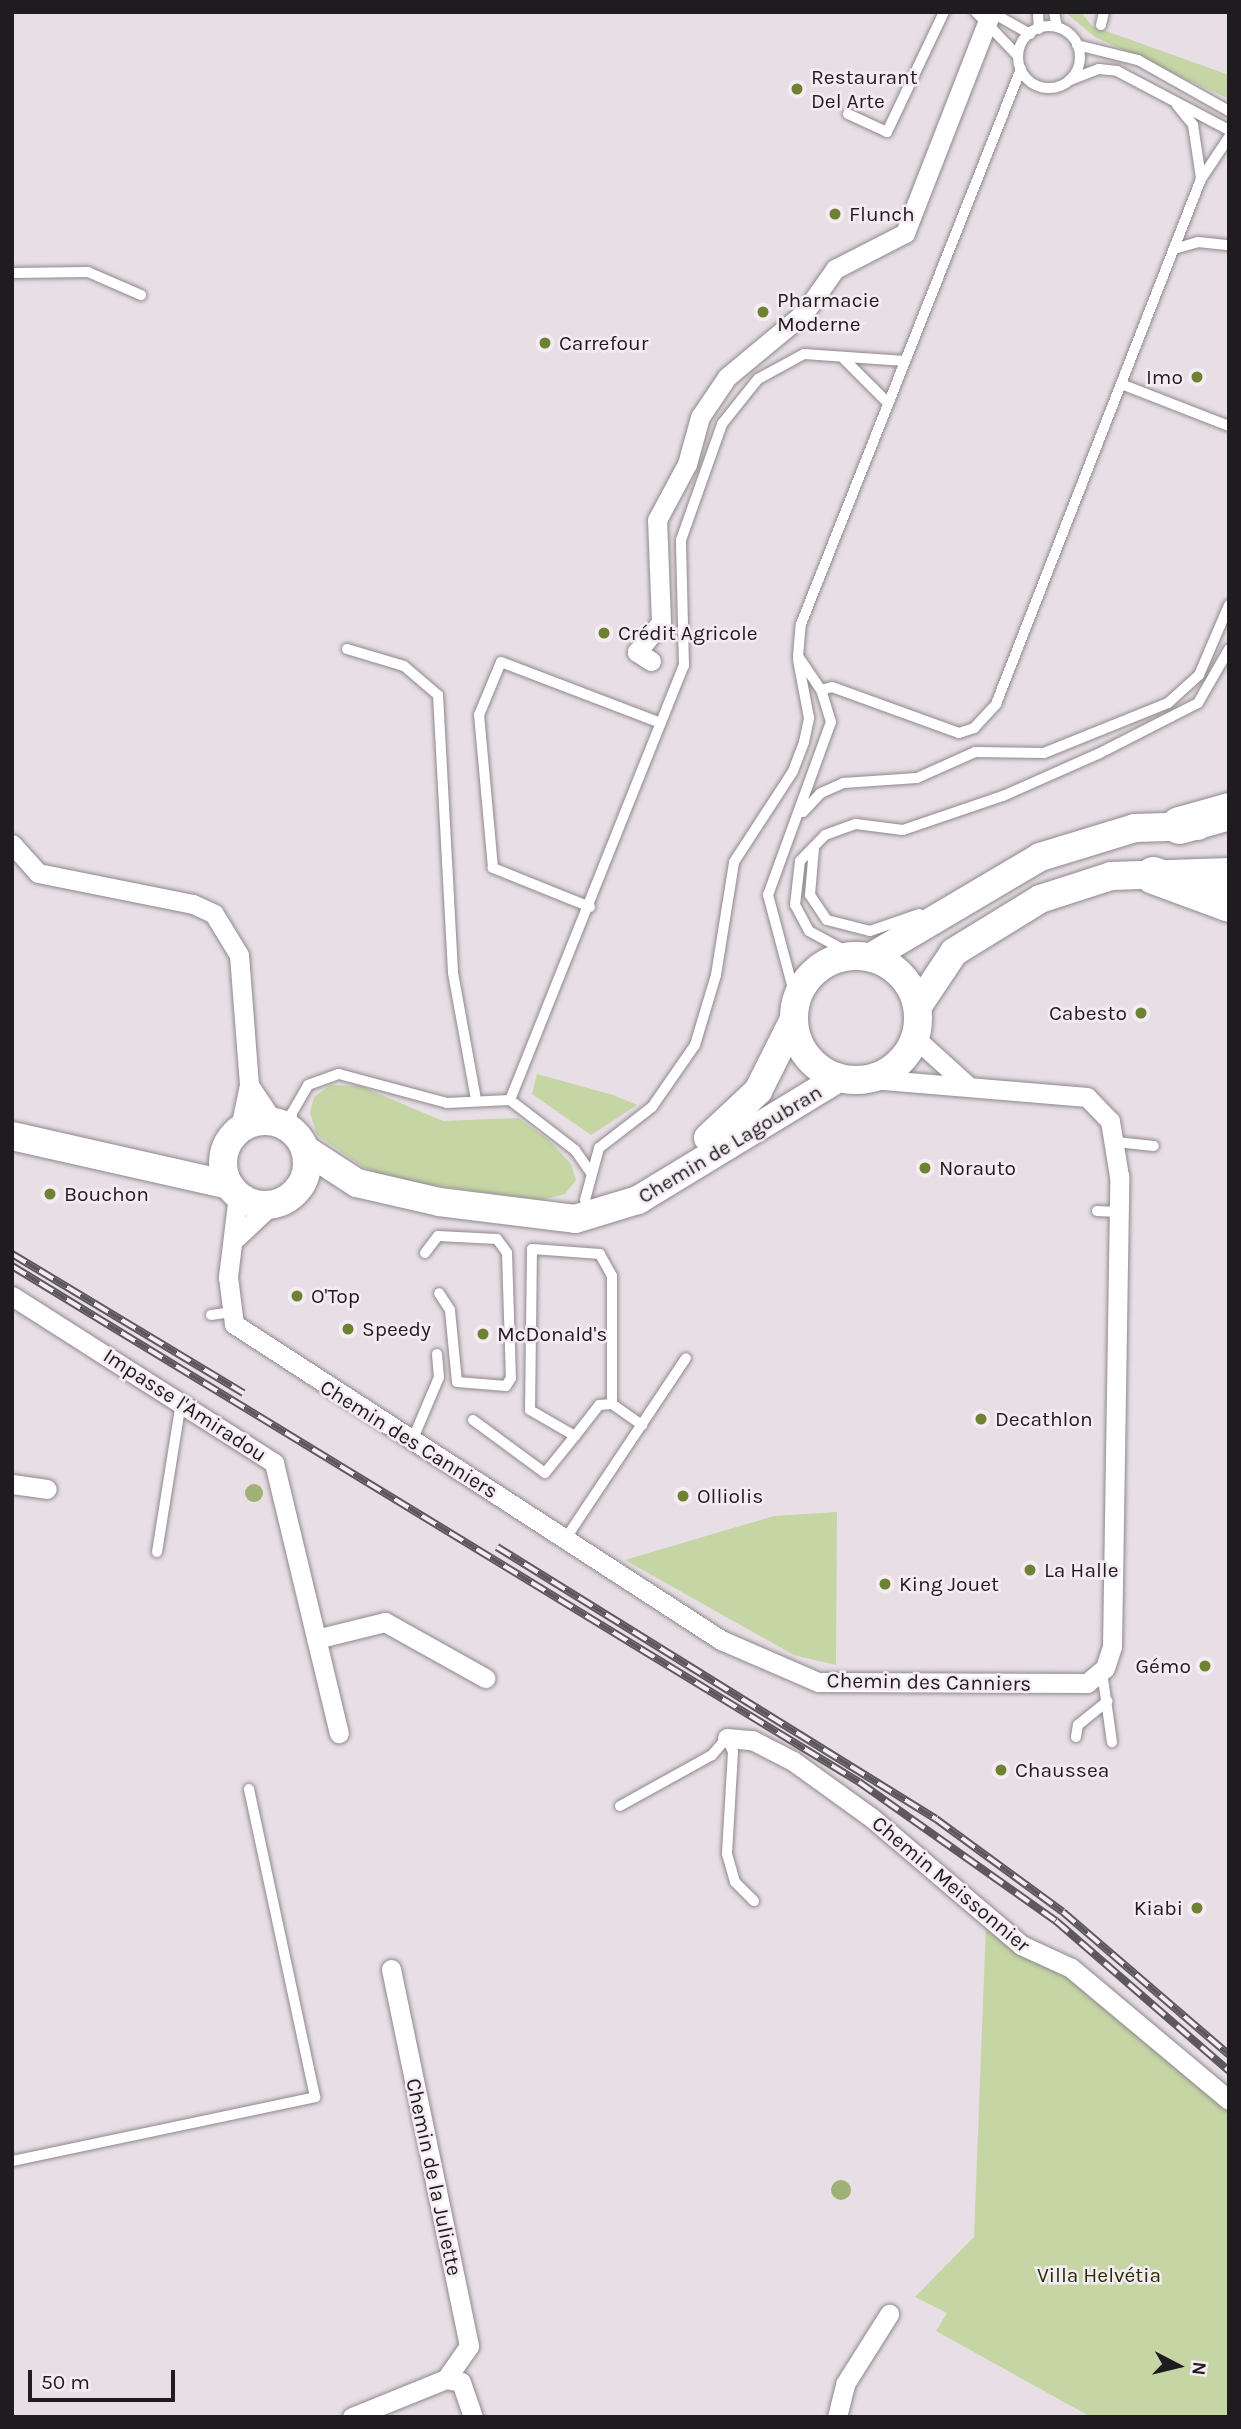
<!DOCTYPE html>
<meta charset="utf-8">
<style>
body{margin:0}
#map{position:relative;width:1241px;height:2429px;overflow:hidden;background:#e7dfe5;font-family:Karla,sans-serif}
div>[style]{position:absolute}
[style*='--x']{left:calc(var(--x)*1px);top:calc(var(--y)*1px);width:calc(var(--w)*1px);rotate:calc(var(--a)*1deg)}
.green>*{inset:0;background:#c5d5a4}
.water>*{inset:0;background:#9fb175}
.round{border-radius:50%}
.roads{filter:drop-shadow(0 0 2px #8f888d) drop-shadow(0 0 2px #8f888d)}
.lane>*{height:10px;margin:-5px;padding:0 5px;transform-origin:5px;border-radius:5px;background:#fff}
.lane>.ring{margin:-5px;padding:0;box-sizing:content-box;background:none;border:10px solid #fff;border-radius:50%}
.street>*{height:19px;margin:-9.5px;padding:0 9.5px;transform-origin:9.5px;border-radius:9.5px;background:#fff}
.secondary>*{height:28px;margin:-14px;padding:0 14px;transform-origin:14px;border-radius:14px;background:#fff}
.secondary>.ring{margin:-14px;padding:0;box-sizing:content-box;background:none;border:28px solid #fff;border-radius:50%}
.highway>*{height:37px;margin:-18.5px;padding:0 18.5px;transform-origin:18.5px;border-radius:18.5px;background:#fff}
.rail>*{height:8px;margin-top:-4px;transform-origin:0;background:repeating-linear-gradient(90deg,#f4ecf2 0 16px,#5c585b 0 32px);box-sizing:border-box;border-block:2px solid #5c585b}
.dots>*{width:19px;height:19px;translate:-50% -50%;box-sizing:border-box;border:4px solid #f4ecf2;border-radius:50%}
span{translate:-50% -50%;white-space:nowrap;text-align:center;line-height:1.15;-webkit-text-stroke:5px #f4ecf2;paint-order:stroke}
.poi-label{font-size:21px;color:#1e1c1e}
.left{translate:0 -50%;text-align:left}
.right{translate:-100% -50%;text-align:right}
.street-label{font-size:21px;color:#1e1c1e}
.park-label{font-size:21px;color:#242e00}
.frame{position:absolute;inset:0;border:14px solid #1e1c1e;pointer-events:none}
.north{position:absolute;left:1143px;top:2331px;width:70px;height:70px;-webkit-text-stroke:5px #f4ecf2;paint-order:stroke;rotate:97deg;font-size:19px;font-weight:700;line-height:28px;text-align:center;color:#1e1c1e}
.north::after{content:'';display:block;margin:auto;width:24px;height:32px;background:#1e1c1e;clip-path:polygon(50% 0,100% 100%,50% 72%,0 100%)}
.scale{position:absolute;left:28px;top:2370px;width:147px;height:32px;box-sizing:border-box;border:4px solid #1e1c1e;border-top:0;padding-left:9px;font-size:21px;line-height:24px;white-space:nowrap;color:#1e1c1e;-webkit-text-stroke:5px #f4ecf2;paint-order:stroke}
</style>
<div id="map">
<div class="green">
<i style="clip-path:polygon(1065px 12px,1081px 12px,1092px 26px,1229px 75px,1229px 99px,1095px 37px)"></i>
<i style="clip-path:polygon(537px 1074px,613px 1095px,637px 1105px,591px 1135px,532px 1094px)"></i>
<i style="clip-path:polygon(331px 1085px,360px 1086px,443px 1121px,518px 1118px,549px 1140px,571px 1164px,576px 1180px,565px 1194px,542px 1200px,395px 1180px,363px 1167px,317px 1135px,310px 1113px,314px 1097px)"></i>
<i style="clip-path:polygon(837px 1512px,836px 1665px,794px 1655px,625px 1560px,774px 1516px)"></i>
<i style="clip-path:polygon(986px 1925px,1033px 1963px,1053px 1959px,1229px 2108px,1229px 2417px,1091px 2417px,936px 2331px,947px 2313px,915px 2297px,974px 2237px)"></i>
</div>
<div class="water">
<i class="round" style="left:245px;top:1484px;width:18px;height:18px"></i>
<i class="round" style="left:831px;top:2180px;width:20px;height:20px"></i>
</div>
<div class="roads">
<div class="lane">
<i style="--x:976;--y:12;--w:61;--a:46.3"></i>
<i style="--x:991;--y:12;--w:45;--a:29.4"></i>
<i style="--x:1038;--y:12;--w:17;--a:87"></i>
<i style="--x:1054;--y:12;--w:15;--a:79"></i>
<i style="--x:1101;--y:25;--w:13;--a:-77"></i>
<i class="ring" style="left:1018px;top:26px;width:52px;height:52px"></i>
<i style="--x:1077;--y:45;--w:63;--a:13.8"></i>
<i style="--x:1138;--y:60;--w:104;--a:29.3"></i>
<i style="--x:1070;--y:80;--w:31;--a:-21"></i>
<i style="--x:1099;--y:69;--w:18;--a:6"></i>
<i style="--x:1117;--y:71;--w:127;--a:27.8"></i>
<i style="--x:1177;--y:105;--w:26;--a:51"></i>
<i style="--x:1193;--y:125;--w:54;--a:81.4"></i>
<i style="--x:848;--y:114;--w:43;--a:24.8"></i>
<i style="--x:887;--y:132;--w:133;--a:-64.6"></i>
<i style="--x:1174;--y:249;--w:25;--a:-16"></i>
<i style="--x:1198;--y:242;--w:31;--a:6"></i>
<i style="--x:12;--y:273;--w:76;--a:-0.8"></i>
<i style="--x:88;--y:272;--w:58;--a:23.5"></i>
<i style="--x:844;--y:359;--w:62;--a:45"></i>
<i style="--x:1121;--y:384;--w:116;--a:21.3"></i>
<i style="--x:347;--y:649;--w:59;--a:16.6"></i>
<i style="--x:404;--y:666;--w:45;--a:40.5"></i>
<i style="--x:438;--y:695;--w:278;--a:86.9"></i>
<i style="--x:453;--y:973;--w:128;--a:79.7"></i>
<i style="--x:821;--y:690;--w:11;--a:-15"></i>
<i style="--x:832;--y:687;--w:135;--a:19.9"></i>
<i style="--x:959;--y:733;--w:16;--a:-18"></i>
<i style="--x:974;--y:728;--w:33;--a:-47"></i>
<i style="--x:996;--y:704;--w:564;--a:-68.67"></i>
<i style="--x:1201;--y:179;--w:50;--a:-56.3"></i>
<i style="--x:803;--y:812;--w:26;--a:-47"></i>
<i style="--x:821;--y:793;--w:24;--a:-24"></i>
<i style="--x:843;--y:783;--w:74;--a:-3.9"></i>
<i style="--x:917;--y:778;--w:64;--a:-24.1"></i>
<i style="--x:975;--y:752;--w:69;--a:0.8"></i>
<i style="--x:1044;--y:753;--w:134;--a:-22"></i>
<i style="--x:1168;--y:703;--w:42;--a:-42.1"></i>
<i style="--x:1199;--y:675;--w:76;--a:-66.8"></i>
<i style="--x:814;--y:848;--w:47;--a:94.9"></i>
<i style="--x:810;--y:895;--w:30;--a:56"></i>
<i style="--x:827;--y:920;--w:44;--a:14.3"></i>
<i style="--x:870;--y:931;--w:52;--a:-19.1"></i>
<i style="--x:590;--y:907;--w:105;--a:-158.1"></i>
<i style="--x:493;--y:868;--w:154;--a:-95.2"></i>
<i style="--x:479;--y:715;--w:57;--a:-67.5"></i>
<i style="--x:501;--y:662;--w:171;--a:20.9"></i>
<i style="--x:853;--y:955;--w:50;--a:-151.4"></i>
<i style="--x:809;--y:931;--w:30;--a:-118"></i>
<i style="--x:795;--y:905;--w:44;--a:-83.5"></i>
<i style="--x:800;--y:861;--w:36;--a:-46"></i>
<i style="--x:825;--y:835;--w:33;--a:-20"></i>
<i style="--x:856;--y:824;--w:47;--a:7.3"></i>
<i style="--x:903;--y:830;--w:106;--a:-18.8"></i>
<i style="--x:1003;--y:796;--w:104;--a:-23.9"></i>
<i style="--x:1098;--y:754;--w:112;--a:-27"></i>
<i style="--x:1198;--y:703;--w:62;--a:-60.1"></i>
<i style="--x:796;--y:1000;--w:109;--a:-104.9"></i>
<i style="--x:768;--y:895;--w:184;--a:-70"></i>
<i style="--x:831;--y:722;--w:34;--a:-107"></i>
<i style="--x:821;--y:690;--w:41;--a:-124.1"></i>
<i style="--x:798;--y:656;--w:32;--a:-85"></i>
<i style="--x:801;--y:624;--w:597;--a:-68.38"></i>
<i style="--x:510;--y:1100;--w:468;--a:-68.2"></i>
<i style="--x:684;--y:666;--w:126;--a:-91.4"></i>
<i style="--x:681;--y:540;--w:123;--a:-70.5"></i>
<i style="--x:722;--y:424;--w:58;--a:-51.3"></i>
<i style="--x:758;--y:379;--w:52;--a:-28.5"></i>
<i style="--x:804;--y:354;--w:101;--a:4"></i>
<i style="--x:292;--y:1129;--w:16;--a:-90"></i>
<i style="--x:292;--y:1113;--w:32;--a:-60"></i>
<i style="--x:308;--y:1085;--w:33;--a:-20"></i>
<i style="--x:339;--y:1074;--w:112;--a:15"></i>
<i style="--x:447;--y:1103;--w:63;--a:-2.7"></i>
<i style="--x:510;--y:1100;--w:82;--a:37.6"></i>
<i style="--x:575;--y:1150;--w:28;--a:55"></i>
<i style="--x:1116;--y:1142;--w:38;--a:6"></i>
<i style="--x:585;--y:1200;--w:54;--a:-74.9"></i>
<i style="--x:599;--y:1148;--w:67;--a:-37.7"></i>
<i style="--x:652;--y:1107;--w:75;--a:-55.3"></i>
<i style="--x:695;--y:1045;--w:73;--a:-73.3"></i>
<i style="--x:716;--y:975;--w:114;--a:-80.9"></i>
<i style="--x:734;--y:862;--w:108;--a:-57"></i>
<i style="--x:793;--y:771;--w:31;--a:-69"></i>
<i style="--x:804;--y:742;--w:25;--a:-78"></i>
<i style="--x:809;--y:718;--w:59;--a:-100.7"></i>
<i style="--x:1097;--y:1211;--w:21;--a:3"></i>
<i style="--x:425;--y:1253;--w:21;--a:-53"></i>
<i style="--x:438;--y:1236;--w:59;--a:2.9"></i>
<i style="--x:497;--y:1239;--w:17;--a:54"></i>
<i style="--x:507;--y:1253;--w:125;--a:88.2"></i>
<i style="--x:511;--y:1378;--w:9;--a:122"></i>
<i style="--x:506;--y:1386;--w:49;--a:-175.3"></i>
<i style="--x:457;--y:1382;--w:72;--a:-95.6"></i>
<i style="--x:450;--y:1310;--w:20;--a:-123"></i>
<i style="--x:211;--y:1315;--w:21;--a:-8"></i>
<i style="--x:612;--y:1404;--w:128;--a:-90"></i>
<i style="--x:612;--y:1276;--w:25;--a:-119"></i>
<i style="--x:600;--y:1254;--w:68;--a:-175.8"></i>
<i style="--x:532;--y:1249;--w:161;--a:90.7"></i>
<i style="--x:530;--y:1410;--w:52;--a:30"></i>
<i style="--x:575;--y:1436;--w:39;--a:-52"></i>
<i style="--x:599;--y:1405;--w:13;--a:-4"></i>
<i style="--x:612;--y:1404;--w:37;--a:35"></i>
<i style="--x:473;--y:1420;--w:89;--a:36.4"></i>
<i style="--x:545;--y:1473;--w:48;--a:-51"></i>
<i style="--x:412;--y:1441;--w:69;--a:-67.1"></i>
<i style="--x:439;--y:1377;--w:23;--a:-95"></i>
<i style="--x:566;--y:1538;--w:216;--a:-56.3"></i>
<i style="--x:157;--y:1552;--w:152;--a:-80.9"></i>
<i style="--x:1102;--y:1672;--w:71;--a:81.9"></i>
<i style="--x:1076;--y:1737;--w:12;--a:-81"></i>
<i style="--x:1078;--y:1725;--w:38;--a:-39"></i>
<i style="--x:620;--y:1806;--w:105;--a:-29"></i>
<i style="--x:712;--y:1755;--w:23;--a:-49"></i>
<i style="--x:727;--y:1738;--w:15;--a:67"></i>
<i style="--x:733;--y:1752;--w:102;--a:93.4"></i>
<i style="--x:727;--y:1854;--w:29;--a:74"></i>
<i style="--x:735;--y:1882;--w:27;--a:45"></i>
<i style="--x:12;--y:2161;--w:310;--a:-11.9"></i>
<i style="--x:315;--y:2097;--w:315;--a:-102.1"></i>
</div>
<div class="street">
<i style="--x:651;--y:661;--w:17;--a:-147"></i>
<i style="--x:637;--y:652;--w:38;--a:-51"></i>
<i style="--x:661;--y:622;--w:102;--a:-92.2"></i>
<i style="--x:657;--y:520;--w:64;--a:-61.8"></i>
<i style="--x:687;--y:464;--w:49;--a:-74.5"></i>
<i style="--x:700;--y:417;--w:48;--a:-56"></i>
<i style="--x:727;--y:377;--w:100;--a:-39.7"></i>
<i style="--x:804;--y:313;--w:54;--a:-54.8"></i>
<i style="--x:835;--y:269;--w:79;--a:-27.2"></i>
<i style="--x:905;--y:233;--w:237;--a:-68.7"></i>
<i style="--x:12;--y:844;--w:39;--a:48"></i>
<i style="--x:38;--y:873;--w:158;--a:11.3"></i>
<i style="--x:193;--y:904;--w:23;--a:25"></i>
<i style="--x:214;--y:914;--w:48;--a:58.6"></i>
<i style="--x:239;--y:955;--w:130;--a:85.6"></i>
<i style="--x:249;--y:1085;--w:43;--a:56.3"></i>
<i style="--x:915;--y:1038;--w:70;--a:42.1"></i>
<i style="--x:240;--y:1128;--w:44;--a:-78.2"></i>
<i style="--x:238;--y:1195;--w:83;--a:97"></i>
<i style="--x:228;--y:1277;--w:47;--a:82.7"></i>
<i style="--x:234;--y:1324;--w:581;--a:32.98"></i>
<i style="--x:721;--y:1640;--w:106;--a:23.4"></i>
<i style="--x:818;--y:1682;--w:269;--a:0.2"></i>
<i style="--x:1087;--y:1683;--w:23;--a:-40"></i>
<i style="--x:1105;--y:1668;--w:22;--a:-72"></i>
<i style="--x:1112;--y:1647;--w:471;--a:-89.1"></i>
<i style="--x:1119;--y:1176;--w:56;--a:-99.3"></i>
<i style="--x:1110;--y:1121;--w:33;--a:-134"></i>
<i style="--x:1087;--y:1097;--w:216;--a:-175.2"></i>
<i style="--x:237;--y:1237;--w:47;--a:-43.3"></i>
<i style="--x:12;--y:1296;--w:311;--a:32.5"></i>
<i style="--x:274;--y:1463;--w:278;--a:76.5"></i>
<i style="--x:12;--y:1484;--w:35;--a:8"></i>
<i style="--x:316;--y:1639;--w:71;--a:-13.8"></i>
<i style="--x:385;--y:1622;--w:115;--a:29.2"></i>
<i style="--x:727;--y:1738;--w:25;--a:5"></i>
<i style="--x:752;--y:1740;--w:46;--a:27.1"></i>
<i style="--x:793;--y:1761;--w:97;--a:35.8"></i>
<i style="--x:872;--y:1818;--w:196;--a:40.4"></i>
<i style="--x:1021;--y:1945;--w:55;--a:24.7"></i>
<i style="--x:1071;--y:1968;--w:206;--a:39.9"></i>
<i style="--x:391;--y:1969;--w:385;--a:78.3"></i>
<i style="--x:469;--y:2346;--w:40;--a:124.9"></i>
<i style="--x:352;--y:2417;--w:101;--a:-22"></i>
<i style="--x:446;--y:2379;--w:15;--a:11"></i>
<i style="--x:461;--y:2382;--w:37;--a:71"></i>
<i style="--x:837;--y:2417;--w:34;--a:-76"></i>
<i style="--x:845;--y:2384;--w:83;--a:-57.8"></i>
</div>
<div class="secondary">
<i class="ring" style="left:794px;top:956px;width:96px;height:96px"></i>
<i style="--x:871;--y:957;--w:196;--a:-30.6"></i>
<i style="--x:1040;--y:857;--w:99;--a:-17"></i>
<i style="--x:1135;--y:828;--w:63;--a:-1.8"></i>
<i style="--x:918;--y:1006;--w:65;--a:-56.3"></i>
<i style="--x:954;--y:952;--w:101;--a:-31.6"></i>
<i style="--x:1040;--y:899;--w:75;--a:-17.9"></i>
<i style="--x:1111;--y:876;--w:118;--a:-1.9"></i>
<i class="ring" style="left:223px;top:1121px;width:56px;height:56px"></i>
<i style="--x:12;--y:1136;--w:222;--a:12.7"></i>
<i style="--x:708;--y:1138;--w:69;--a:-43.2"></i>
<i style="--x:758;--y:1091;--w:78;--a:-63.4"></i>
<i style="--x:306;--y:1150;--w:61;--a:32.9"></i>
<i style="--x:357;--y:1183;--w:84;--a:13"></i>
<i style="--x:439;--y:1202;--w:137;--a:7.1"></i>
<i style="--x:575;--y:1219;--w:66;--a:-16.8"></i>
<i style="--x:638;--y:1200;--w:235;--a:-31.3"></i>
</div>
<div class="highway">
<i style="--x:1179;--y:825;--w:52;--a:-15.6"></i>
<i style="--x:1153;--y:875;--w:81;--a:20.2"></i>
</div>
</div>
<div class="rail">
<i style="--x:12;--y:1254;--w:270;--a:31"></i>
<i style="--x:12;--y:1266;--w:992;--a:31.35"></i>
<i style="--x:859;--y:1782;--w:241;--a:35.2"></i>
<i style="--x:1056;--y:1921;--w:229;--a:40.9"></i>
<i style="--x:497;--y:1547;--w:516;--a:31.78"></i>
<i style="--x:936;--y:1819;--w:157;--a:36.2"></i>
<i style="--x:1063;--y:1912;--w:219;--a:40.7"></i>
</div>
<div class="dots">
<i style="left:797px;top:89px;background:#6d8233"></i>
<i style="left:835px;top:214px;background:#6d8233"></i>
<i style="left:763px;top:312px;background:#6d8233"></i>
<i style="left:545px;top:343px;background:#6d8233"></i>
<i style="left:1197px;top:377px;background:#6d8233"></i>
<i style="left:604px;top:633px;background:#6d8233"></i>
<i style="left:1141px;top:1013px;background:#6d8233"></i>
<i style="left:925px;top:1168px;background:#6d8233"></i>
<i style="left:50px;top:1194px;background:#6d8233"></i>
<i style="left:297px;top:1296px;background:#6d8233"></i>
<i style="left:348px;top:1329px;background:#6d8233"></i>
<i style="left:483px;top:1334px;background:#6d8233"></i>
<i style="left:981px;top:1419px;background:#6d8233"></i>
<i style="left:683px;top:1496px;background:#6d8233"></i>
<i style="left:1030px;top:1570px;background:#6d8233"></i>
<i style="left:885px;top:1584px;background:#6d8233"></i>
<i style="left:1205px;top:1666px;background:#6d8233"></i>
<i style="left:1001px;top:1770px;background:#6d8233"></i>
<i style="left:1197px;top:1908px;background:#6d8233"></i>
</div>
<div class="poi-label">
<span class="left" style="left:811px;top:89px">Restaurant<br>Del Arte</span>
<span class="left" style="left:849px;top:214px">Flunch</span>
<span class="left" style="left:777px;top:312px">Pharmacie<br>Moderne</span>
<span class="left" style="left:559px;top:343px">Carrefour</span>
<span class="right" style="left:1183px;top:377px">Imo</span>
<span class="left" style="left:618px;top:633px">Crédit Agricole</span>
<span class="right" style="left:1127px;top:1013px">Cabesto</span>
<span class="left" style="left:939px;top:1168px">Norauto</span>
<span class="left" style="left:64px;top:1194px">Bouchon</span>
<span class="left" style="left:311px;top:1296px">O'Top</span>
<span class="left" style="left:362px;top:1329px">Speedy</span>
<span class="left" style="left:497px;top:1334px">McDonald's</span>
<span class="left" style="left:995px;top:1419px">Decathlon</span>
<span class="left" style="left:697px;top:1496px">Olliolis</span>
<span class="left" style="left:1044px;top:1570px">La Halle</span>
<span class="left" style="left:899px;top:1584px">King Jouet</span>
<span class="right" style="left:1191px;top:1666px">Gémo</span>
<span class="left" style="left:1015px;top:1770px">Chaussea</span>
<span class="right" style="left:1183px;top:1908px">Kiabi</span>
</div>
<div class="street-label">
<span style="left:730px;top:1144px;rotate:-31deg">Chemin de Lagoubran</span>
<span style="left:185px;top:1405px;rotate:33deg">Impasse l'Amiradou</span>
<span style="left:409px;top:1439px;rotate:32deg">Chemin des Canniers</span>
<span style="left:929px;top:1682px;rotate:1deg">Chemin des Canniers</span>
<span style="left:951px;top:1884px;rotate:40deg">Chemin Meissonnier</span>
<span style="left:434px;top:2177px;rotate:78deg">Chemin de la Juliette</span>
</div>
<div class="park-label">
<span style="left:1099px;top:2275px">Villa Helvétia</span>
</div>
<div class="frame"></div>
<div class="north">N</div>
<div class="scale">50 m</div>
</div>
